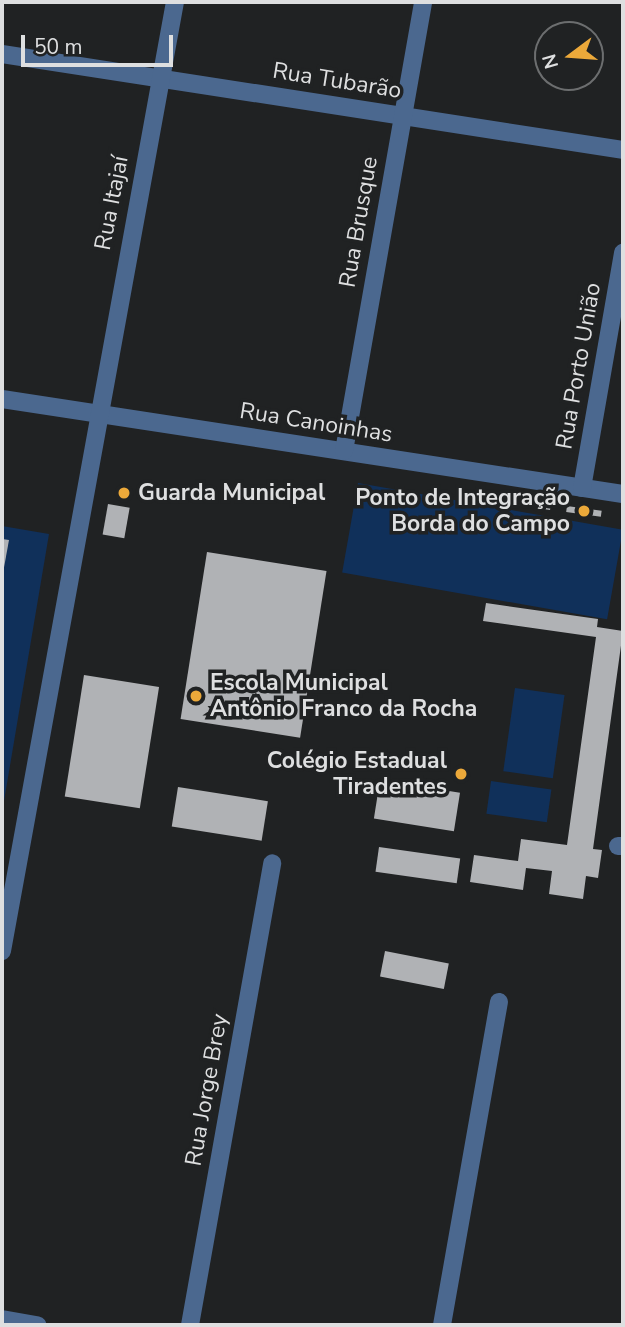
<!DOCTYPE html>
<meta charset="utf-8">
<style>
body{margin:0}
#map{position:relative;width:625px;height:1327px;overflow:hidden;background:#202223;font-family:"Nunito Sans",sans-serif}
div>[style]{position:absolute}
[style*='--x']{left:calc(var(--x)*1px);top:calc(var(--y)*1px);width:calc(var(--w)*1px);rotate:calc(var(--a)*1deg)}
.green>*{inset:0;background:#10305a;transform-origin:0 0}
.building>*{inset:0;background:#b0b2b5;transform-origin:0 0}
.minor>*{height:18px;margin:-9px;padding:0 9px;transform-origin:9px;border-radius:9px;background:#4b688f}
.dots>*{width:19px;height:19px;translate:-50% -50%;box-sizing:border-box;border:4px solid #202223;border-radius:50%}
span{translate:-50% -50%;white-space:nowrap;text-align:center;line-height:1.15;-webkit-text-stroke:7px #202223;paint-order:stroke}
.street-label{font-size:23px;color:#dedfe0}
.poi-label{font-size:23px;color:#dedfe0;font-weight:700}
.left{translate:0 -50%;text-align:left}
.right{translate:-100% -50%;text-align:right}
.frame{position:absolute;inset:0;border:4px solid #dedfe0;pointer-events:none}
.north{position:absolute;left:534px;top:21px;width:70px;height:70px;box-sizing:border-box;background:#202223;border:2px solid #6c6e6f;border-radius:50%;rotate:254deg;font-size:19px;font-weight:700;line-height:28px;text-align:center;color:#dedfe0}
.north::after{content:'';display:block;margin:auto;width:24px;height:32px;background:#eca93a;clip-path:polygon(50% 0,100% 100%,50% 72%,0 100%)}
.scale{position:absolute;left:21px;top:35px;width:152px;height:32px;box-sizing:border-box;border:4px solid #dedfe0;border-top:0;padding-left:9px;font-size:21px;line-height:24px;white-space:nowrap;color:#dedfe0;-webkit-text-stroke:5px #202223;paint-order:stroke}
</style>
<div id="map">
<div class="green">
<i style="left:358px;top:483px;width:269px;height:91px;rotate:10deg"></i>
<i style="clip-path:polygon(2px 526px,49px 534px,2px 813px)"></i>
<i style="left:515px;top:688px;width:50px;height:84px;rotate:8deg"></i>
<i style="left:491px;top:781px;width:61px;height:33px;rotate:8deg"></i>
</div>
<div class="building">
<i style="clip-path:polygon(466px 491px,501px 496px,500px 503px,465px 497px)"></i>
<i style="clip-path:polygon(516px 498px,551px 504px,550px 510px,515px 505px)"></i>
<i style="left:108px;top:504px;width:22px;height:31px;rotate:10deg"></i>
<i style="left:567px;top:506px;width:35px;height:6px;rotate:8deg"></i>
<i style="clip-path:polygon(2px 539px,9px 540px,3px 573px,2px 573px)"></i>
<i style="left:207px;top:552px;width:121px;height:169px;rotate:9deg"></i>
<i style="clip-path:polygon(486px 603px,598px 619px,597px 627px,623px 631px,593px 849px,602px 850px,598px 878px,586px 876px,583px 899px,549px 894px,552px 871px,526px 868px,523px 890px,470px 882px,474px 855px,518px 861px,521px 839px,567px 845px,596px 637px,483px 621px)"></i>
<i style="left:84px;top:675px;width:76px;height:123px;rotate:9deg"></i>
<i style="left:380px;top:780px;width:81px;height:39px;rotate:9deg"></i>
<i style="left:178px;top:787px;width:91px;height:40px;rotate:9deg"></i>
<i style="left:379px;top:847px;width:82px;height:25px;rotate:8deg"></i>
<i style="left:385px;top:951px;width:65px;height:26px;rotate:11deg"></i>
</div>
<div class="minor">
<i style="--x:2;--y:54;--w:628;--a:8.79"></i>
<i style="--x:2;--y:399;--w:628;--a:8.7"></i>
<i style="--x:344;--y:451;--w:456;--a:-80"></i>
<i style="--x:582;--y:488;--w:239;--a:-80.1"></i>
<i style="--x:618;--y:846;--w:5;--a:0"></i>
<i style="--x:2;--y:951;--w:965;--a:-79.67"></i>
<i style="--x:2;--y:1319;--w:36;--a:10"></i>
<i style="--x:190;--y:1325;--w:469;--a:-79.9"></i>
<i style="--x:442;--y:1325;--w:328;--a:-80"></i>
</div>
<div class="dots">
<i style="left:124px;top:493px;background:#eca93a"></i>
<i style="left:584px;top:511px;background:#eca93a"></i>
<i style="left:196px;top:696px;background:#eca93a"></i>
<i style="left:461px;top:774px;background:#eca93a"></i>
</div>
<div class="street-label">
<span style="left:337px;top:81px;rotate:9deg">Rua Tubarão</span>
<span style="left:112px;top:203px;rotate:-79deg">Rua Itajaí</span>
<span style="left:359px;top:222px;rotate:-80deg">Rua Brusque</span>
<span style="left:579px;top:366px;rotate:-80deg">Rua Porto União</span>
<span style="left:316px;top:423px;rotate:9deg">Rua Canoinhas</span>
<span style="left:207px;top:1090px;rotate:-80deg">Rua Jorge Brey</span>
</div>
<div class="poi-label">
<span class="left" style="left:138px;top:493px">Guarda Municipal</span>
<span class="right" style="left:570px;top:511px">Ponto de Integração<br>Borda do Campo</span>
<span class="left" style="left:210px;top:696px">Escola Municipal<br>Antônio Franco da Rocha</span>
<span class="right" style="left:447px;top:774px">Colégio Estadual<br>Tiradentes</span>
</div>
<div class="frame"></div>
<div class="north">N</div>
<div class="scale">50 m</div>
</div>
